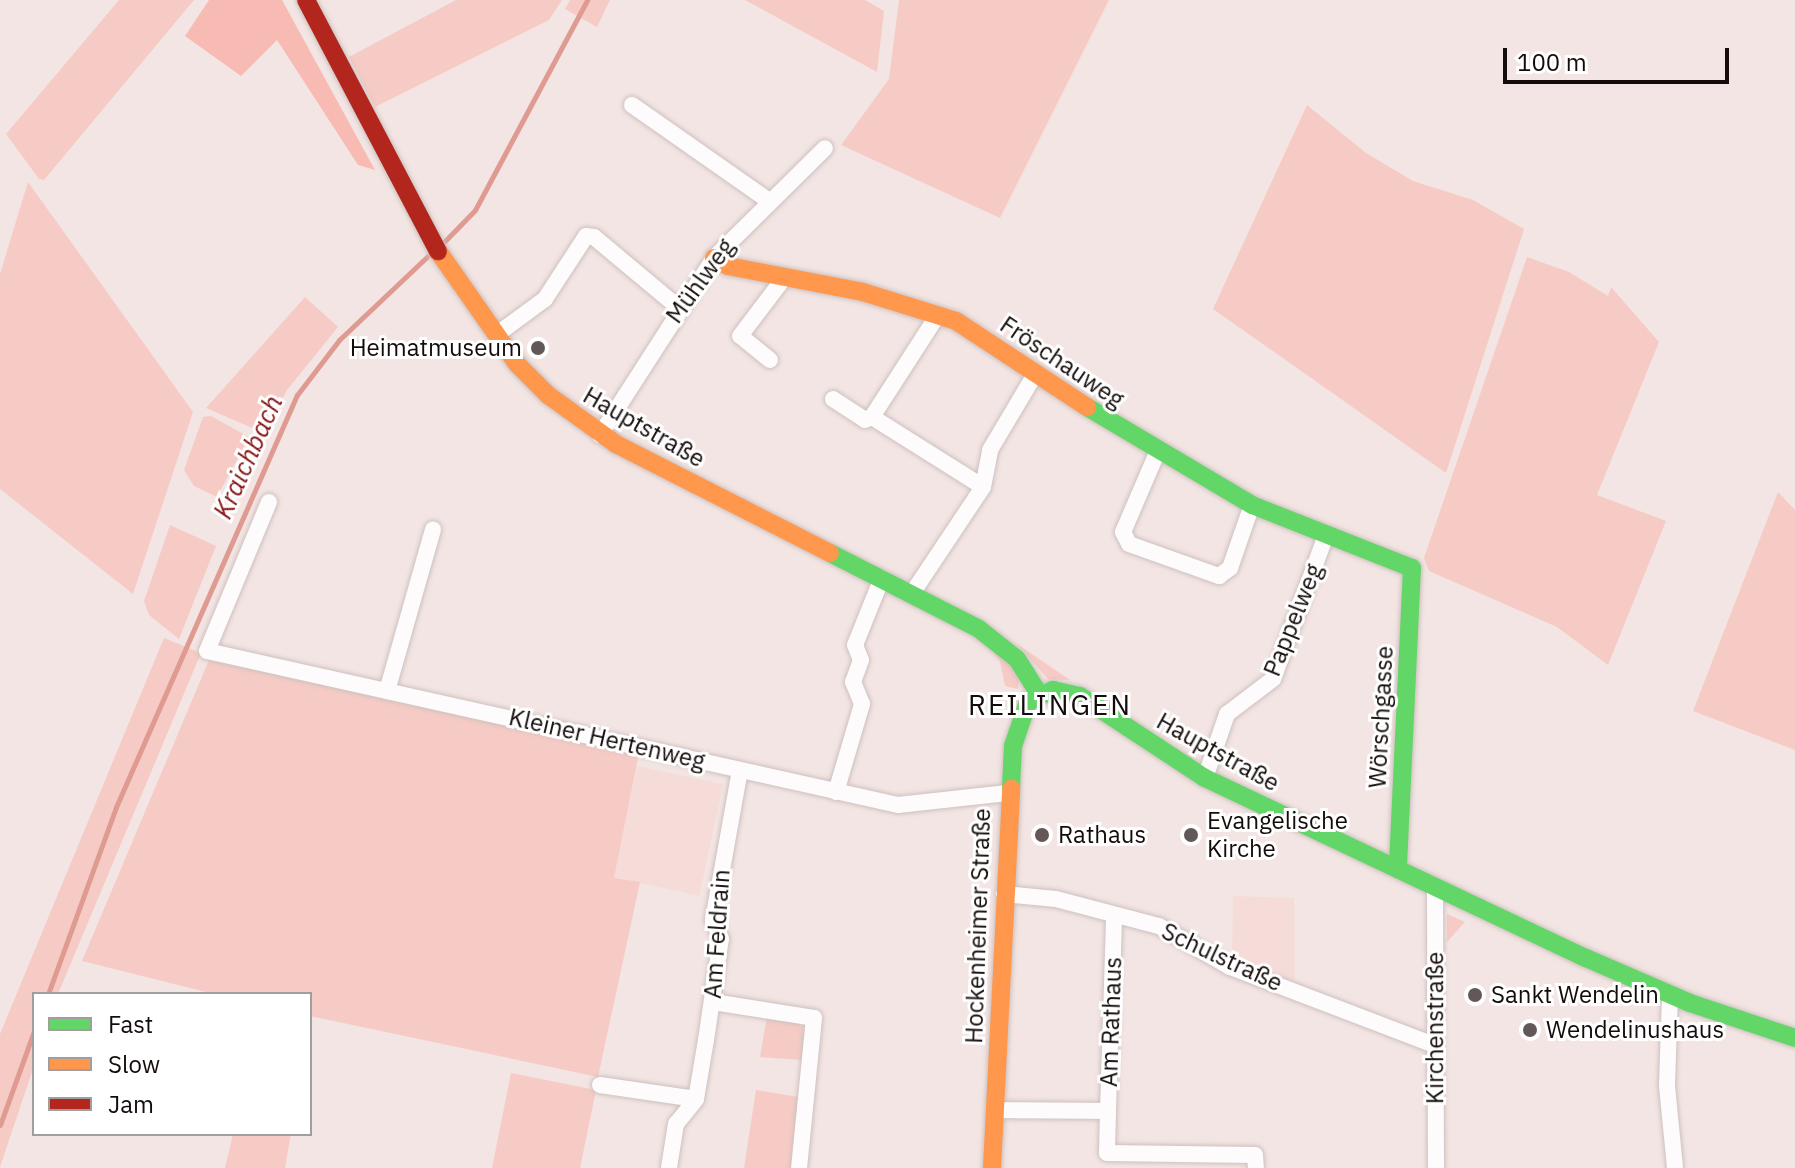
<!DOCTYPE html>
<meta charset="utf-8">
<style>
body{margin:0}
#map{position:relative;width:1795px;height:1168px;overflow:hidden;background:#f3e5e3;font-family:"IBM Plex Sans",sans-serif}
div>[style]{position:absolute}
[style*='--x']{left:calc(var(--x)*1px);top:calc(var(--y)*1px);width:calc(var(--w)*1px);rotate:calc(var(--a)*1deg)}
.built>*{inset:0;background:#f6dcd9;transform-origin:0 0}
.green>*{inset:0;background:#f6cbc5}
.forest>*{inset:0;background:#f7bbb4}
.stream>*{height:5px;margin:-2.5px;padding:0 2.5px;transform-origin:2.5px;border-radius:2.5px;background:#df9a92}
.roads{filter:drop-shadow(0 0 2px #cdc1bf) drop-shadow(0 0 2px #cdc1bf)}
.street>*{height:16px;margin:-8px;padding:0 8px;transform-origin:8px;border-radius:8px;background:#fdfbfb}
.fast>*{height:18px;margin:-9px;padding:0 9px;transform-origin:9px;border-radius:9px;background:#63d668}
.slow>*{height:18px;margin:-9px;padding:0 9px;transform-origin:9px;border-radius:9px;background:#ff974d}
.jam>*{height:18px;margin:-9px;padding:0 9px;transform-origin:9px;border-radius:9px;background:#b3261e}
.dots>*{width:22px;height:22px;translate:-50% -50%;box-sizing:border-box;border:4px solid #fff;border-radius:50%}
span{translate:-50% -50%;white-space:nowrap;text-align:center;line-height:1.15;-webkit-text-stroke:6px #fff;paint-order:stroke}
.street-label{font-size:24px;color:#140c0b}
.poi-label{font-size:24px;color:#140c0b}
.right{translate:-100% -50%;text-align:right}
.left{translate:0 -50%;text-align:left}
.water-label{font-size:26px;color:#861515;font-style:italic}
.quarter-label{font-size:28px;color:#140c0b;letter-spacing:2px}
.legend{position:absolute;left:32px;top:992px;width:280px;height:144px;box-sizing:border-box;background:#fff;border:2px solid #a19e9d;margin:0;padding:10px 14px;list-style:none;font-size:24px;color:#140c0b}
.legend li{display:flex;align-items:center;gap:16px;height:40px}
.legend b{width:40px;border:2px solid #a19e9d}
.scale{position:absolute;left:1503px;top:48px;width:226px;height:36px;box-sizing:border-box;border:4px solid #140c0b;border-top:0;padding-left:10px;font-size:24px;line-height:28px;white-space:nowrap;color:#140c0b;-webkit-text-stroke:6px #fff;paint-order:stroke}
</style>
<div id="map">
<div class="built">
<i style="left:637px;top:766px;width:88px;height:114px;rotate:12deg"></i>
<i style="clip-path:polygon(1233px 896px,1294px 898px,1295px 981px,1232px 959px)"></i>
</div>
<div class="green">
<i style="clip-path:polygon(119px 0,194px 0,44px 180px,39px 179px,6px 134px)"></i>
<i style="clip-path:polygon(456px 0,562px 0,549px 20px,375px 107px,349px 57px)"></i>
<i style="clip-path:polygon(570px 0,610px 0,597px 27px,565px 9px)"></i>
<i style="clip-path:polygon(745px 0,865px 0,884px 11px,877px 72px)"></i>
<i style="clip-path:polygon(899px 0,1109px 0,1000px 218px,841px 145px,889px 79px)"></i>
<i style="clip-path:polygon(1307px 105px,1366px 153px,1413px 181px,1473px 200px,1524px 229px,1446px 473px,1213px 309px)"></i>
<i style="clip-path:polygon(28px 182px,193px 412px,133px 594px,0 489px,0 274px)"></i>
<i style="clip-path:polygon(1527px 257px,1569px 272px,1608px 296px,1611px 287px,1659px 342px,1597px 495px,1666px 521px,1608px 665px,1557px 627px,1429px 571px,1424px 558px)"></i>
<i style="clip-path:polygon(305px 297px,338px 327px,287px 390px,264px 433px,206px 408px)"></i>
<i style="clip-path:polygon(211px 416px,249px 437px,217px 497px,194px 486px,184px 470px,203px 417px)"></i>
<i style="clip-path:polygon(1778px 492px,1795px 510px,1795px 750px,1693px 711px)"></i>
<i style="clip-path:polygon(170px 525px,216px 546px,179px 639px,149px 615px,144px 601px)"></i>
<i style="clip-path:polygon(164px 638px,201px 653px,58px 994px,34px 994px,34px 1066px,0 1167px,0 1034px)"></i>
<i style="clip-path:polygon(1017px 644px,1070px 680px,1048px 679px)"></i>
<i style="clip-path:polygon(988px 645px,1004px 656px,1019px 677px,1018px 689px,1005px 686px,1000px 661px)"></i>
<i style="clip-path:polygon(209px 660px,639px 753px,614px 878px,640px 882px,598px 1077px,310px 1016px,310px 994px,214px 994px,82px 961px)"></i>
<i style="clip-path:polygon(1447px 914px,1465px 922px,1447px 942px)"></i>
<i style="clip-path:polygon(767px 1016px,796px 1021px,805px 1030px,802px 1060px,760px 1057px)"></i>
<i style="clip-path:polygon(511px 1073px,596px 1090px,580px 1168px,492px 1168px)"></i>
<i style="clip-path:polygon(756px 1090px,798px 1097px,792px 1168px,744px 1168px)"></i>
<i style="clip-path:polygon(233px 1134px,291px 1134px,285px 1168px,225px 1168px)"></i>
</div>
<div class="forest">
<i style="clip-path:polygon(209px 0,282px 0,375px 170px,358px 165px,277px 40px,241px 76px,185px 36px)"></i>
</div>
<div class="stream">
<i style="--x:440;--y:246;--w:50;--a:-45.8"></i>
<i style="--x:475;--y:210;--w:238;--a:-61.9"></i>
<i style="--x:48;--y:994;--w:199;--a:-70"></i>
<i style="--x:116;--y:807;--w:450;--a:-66.3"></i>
<i style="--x:297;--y:395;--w:69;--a:-52.6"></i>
<i style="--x:339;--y:340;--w:128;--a:-43.4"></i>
<i style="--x:0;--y:1125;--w:100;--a:-70.1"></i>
</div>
<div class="roads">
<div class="street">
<i style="--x:632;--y:105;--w:167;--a:35"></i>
<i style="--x:496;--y:335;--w:61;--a:-36.3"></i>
<i style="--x:545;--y:299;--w:75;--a:-56.9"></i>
<i style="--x:586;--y:236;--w:8;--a:7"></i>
<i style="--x:594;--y:237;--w:111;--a:39.9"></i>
<i style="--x:770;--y:360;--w:38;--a:-141"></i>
<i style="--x:740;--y:336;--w:73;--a:-52.8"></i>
<i style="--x:833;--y:399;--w:38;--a:33"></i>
<i style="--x:865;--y:420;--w:8;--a:-23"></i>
<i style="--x:872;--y:417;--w:131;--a:32.2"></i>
<i style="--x:872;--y:417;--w:120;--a:-57.2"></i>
<i style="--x:600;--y:435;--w:211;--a:-57.2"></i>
<i style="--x:714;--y:258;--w:156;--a:-44.7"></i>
<i style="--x:1157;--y:453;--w:86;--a:113.3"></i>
<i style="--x:1123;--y:532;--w:13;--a:63"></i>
<i style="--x:1129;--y:544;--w:96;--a:19.6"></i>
<i style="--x:1219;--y:576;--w:14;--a:-36"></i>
<i style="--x:1230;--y:568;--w:67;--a:-70.8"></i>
<i style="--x:269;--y:502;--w:161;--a:112.6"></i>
<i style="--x:207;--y:651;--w:708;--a:12.56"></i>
<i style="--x:898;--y:805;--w:110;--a:-6.3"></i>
<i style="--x:913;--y:592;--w:126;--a:-56.3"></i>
<i style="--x:983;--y:487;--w:38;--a:-79"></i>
<i style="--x:990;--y:450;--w:86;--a:-59.3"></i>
<i style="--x:387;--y:691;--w:168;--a:-74.1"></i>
<i style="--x:1205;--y:778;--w:68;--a:-71"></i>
<i style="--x:1227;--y:714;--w:58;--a:-37.3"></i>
<i style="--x:1273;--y:679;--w:153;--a:-69.8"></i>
<i style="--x:836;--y:792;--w:92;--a:-73.5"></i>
<i style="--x:862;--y:704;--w:24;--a:-112"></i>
<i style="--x:853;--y:682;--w:23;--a:-70"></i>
<i style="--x:861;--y:660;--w:16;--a:-112"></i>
<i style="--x:855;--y:645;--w:72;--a:-68.1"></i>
<i style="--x:1435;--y:887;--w:281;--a:89.8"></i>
<i style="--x:1004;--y:894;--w:52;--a:5.5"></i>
<i style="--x:1056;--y:899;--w:106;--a:14.7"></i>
<i style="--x:1159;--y:926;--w:82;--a:30"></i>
<i style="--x:1230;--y:967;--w:218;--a:20.9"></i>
<i style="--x:1670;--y:995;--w:91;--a:91.9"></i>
<i style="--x:1667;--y:1086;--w:82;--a:84.4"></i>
<i style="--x:713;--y:1002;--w:102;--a:9"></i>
<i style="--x:814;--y:1018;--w:151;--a:95.7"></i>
<i style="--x:600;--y:1085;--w:97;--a:8.3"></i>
<i style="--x:995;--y:1110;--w:113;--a:0.5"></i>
<i style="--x:1108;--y:1111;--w:195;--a:-88.2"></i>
<i style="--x:1108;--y:1111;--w:42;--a:91.4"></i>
<i style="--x:1107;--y:1153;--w:148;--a:0.8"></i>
<i style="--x:1255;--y:1155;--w:13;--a:86"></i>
<i style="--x:669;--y:1168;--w:45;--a:-81"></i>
<i style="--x:676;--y:1124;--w:32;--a:-51"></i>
<i style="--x:696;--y:1099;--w:60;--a:-80.4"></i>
<i style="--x:706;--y:1040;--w:102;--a:-81.6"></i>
<i style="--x:721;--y:939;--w:21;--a:-113"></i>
<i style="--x:713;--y:920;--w:152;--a:-79.8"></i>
</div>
<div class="fast">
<i style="--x:1087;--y:407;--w:192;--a:30.7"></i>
<i style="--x:1252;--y:505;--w:172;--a:21.5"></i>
<i style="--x:1412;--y:568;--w:301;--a:92.7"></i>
<i style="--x:830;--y:553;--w:167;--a:27"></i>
<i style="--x:979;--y:629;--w:48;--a:38.3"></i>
<i style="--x:1017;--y:659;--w:41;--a:57.8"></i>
<i style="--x:1011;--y:788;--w:42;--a:-87.3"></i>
<i style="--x:1013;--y:746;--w:46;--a:-71.2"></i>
<i style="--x:1028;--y:702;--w:28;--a:-26"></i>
<i style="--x:1053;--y:690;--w:28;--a:13"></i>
<i style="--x:1080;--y:696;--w:149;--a:33.3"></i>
<i style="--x:1205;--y:778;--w:421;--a:25.3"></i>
<i style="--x:1586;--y:958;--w:113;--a:23.4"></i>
<i style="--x:1690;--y:1003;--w:111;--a:18.4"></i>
</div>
<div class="slow">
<i style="--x:438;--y:251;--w:138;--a:55"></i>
<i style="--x:517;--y:364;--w:44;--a:45"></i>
<i style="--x:548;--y:395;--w:84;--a:35.8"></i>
<i style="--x:616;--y:444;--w:240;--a:27"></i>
<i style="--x:714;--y:258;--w:16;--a:30"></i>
<i style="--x:728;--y:266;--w:137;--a:10.9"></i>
<i style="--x:863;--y:292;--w:97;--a:17.3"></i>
<i style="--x:956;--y:321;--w:157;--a:33.3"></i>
<i style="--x:992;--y:1168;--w:380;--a:-87.1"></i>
</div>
<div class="jam">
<i style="--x:306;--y:0;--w:284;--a:62.3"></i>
</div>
</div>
<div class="dots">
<i style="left:538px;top:348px;background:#625857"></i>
<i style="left:1042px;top:835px;background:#625857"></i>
<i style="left:1191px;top:835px;background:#625857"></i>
<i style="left:1475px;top:995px;background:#625857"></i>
<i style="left:1530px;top:1030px;background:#625857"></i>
</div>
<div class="street-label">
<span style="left:700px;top:281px;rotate:-54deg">Mühlweg</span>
<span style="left:1062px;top:362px;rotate:34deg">Fröschauweg</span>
<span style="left:644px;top:427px;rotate:30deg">Hauptstraße</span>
<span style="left:1293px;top:620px;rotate:-68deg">Pappelweg</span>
<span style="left:1381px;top:717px;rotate:-87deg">Wörschgasse</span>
<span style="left:607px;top:739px;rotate:13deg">Kleiner Hertenweg</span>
<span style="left:1218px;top:752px;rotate:29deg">Hauptstraße</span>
<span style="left:978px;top:926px;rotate:-88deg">Hockenheimer Straße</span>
<span style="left:717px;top:934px;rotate:-86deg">Am Feldrain</span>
<span style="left:1222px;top:957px;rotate:25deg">Schulstraße</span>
<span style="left:1111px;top:1022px;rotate:-88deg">Am Rathaus</span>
<span style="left:1435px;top:1028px;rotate:-90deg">Kirchenstraße</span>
</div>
<div class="poi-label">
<span class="right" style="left:522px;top:348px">Heimatmuseum</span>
<span class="left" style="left:1207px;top:835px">Evangelische<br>Kirche</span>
<span class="left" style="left:1058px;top:835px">Rathaus</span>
<span class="left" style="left:1491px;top:995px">Sankt Wendelin</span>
<span class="left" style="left:1546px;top:1030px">Wendelinushaus</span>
</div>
<div class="water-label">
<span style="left:248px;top:457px;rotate:-66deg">Kraichbach</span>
</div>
<div class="quarter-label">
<span style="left:1050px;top:705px">REILINGEN</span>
</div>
<ul class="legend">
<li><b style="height:10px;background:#63d668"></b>Fast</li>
<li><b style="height:10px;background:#ff974d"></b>Slow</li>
<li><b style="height:10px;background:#b3261e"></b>Jam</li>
</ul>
<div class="scale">100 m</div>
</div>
